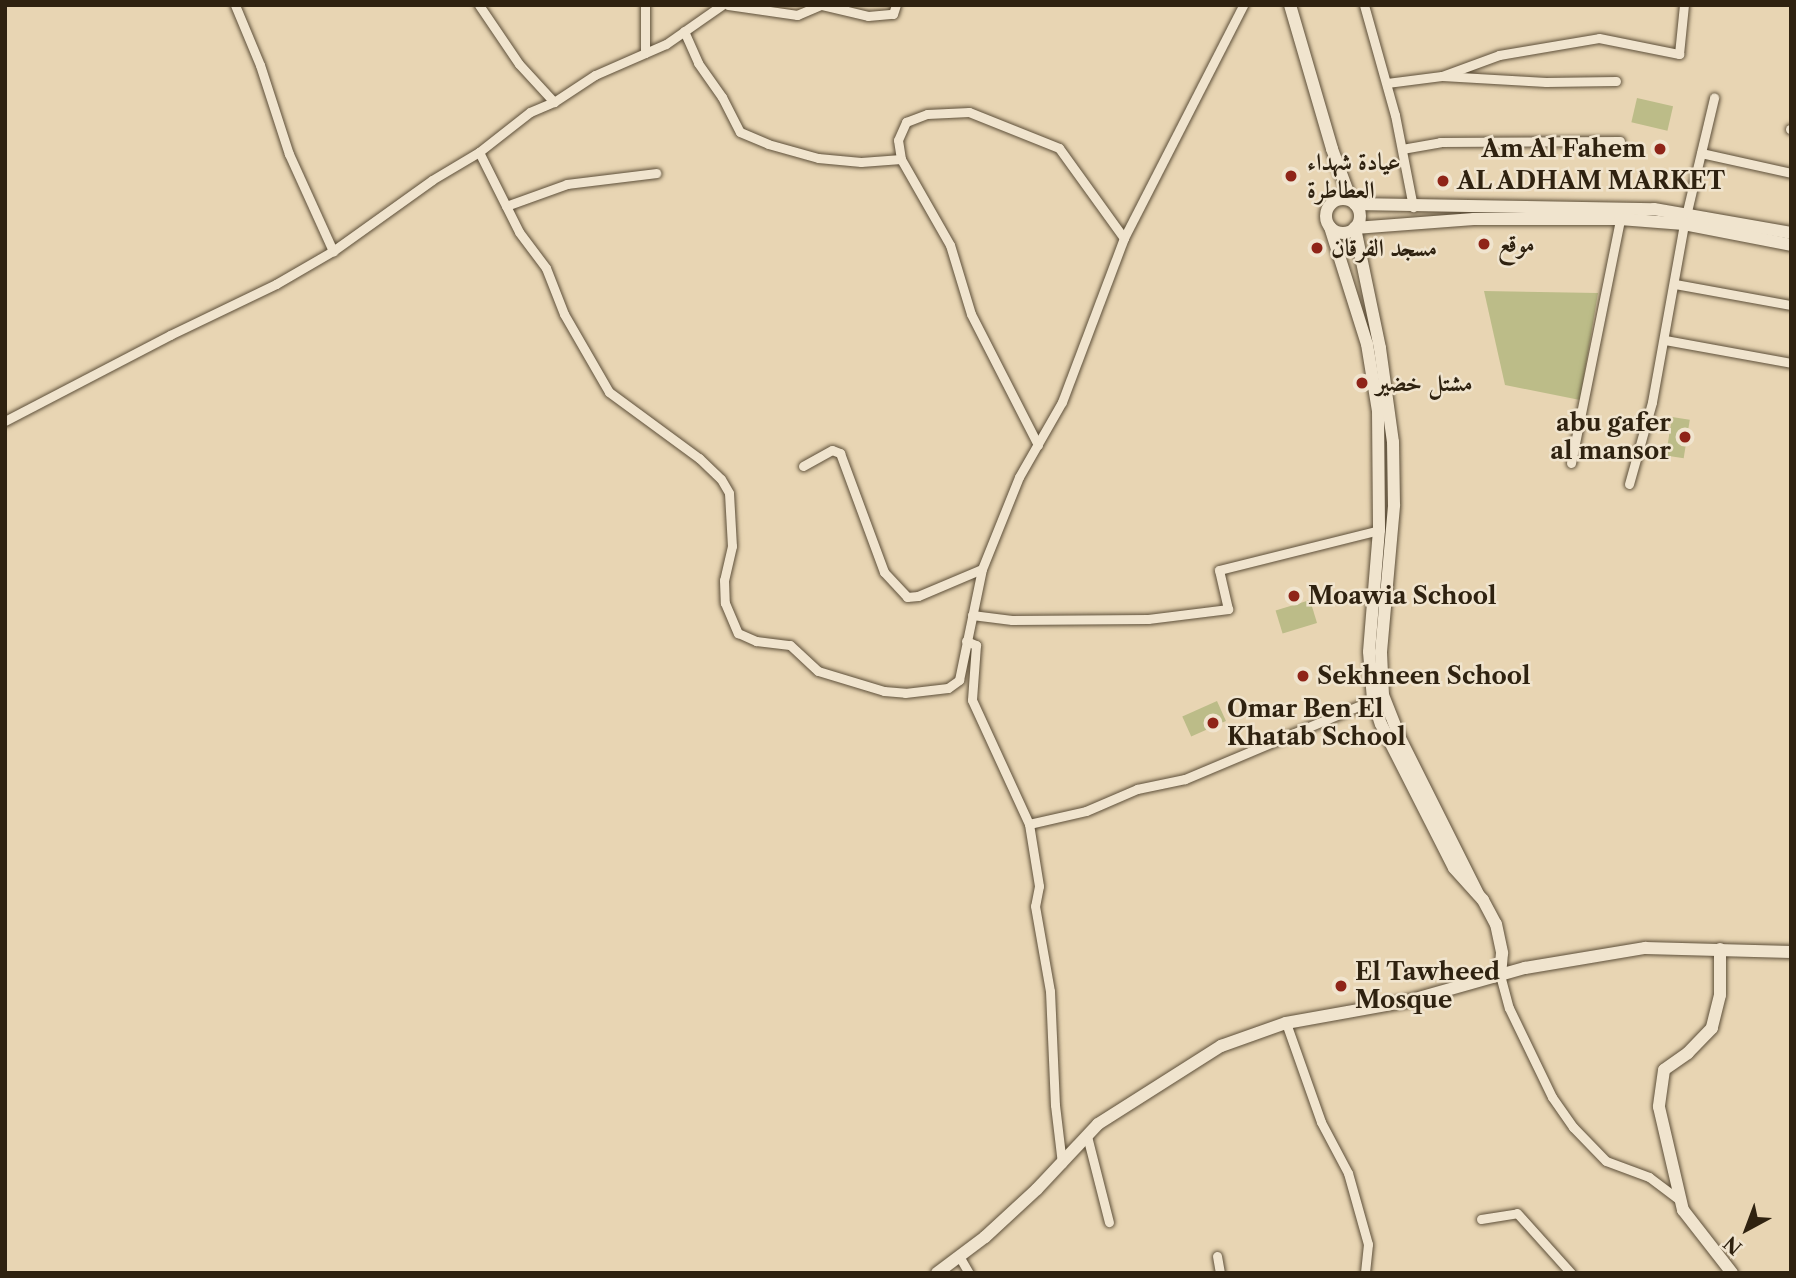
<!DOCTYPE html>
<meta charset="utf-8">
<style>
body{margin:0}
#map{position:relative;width:1796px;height:1278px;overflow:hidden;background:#e8d5b3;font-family:"Libre Caslon Text",Amiri,serif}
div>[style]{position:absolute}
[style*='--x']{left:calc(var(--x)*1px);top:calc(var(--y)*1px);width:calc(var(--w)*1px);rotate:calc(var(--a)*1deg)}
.green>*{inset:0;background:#bcbc88;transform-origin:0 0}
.roads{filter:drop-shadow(0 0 2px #5d4f39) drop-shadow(0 0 2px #5d4f39)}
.street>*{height:9px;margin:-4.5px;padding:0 4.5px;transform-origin:4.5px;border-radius:4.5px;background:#f0e4ce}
.secondary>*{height:12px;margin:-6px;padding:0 6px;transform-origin:6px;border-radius:6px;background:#f0e4ce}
.secondary>.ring{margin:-6px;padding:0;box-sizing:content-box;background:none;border:12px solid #f0e4ce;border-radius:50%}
.dots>*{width:19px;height:19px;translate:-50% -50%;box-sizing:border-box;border:4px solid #f0e4ce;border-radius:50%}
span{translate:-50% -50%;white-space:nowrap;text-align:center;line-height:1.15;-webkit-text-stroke:5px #f0e4ce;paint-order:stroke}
.poi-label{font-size:24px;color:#2f2210;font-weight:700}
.right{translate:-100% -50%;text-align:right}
.left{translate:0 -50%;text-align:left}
.frame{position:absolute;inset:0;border:7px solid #2f2210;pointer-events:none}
.north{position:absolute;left:1712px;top:1194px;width:70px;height:70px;-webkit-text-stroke:5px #f0e4ce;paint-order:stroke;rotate:221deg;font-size:19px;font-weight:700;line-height:28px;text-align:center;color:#2f2210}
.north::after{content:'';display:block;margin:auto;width:24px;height:32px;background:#2f2210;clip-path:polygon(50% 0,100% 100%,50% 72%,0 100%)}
</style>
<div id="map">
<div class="green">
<i style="left:1637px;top:98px;width:37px;height:25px;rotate:13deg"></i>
<i style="clip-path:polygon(1484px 291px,1598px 293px,1580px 400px,1505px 385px)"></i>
<i style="left:1672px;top:417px;width:18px;height:39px;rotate:9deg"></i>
<i style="left:1310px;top:600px;width:24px;height:36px;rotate:73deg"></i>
<i style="left:1217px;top:701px;width:22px;height:38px;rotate:66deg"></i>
</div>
<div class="roads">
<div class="street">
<i style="--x:235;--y:5;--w:65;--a:67.4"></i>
<i style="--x:260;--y:65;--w:94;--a:72"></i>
<i style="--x:289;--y:154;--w:107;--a:65.6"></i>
<i style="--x:479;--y:5;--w:71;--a:55.9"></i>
<i style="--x:519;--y:64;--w:52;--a:47.4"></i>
<i style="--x:645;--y:5;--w:48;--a:90"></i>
<i style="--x:728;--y:5;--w:70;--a:8.2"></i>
<i style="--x:797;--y:15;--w:26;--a:-23"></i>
<i style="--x:822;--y:5;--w:47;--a:13.4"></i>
<i style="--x:868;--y:16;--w:25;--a:-5"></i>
<i style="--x:893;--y:14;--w:9;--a:-72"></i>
<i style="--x:1364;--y:5;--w:114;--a:74.3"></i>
<i style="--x:1395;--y:115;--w:94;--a:78.9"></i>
<i style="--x:684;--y:31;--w:35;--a:66"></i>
<i style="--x:698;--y:63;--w:42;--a:54.8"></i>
<i style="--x:722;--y:97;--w:39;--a:63"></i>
<i style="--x:740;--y:132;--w:30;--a:23"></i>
<i style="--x:768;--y:144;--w:52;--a:15.6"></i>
<i style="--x:818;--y:158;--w:43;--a:5.3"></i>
<i style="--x:861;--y:162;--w:40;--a:-4.3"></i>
<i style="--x:1442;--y:76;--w:61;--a:-20.2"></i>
<i style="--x:1499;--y:55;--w:101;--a:-9.6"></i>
<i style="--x:1599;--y:38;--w:82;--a:11.3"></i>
<i style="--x:1679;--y:54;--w:49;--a:-84.2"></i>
<i style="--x:1387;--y:83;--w:55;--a:-7.3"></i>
<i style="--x:1442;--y:76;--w:104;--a:3.3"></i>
<i style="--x:1546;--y:82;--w:70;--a:-0.8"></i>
<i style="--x:1790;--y:129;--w:1;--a:0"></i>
<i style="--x:1402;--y:149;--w:39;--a:-10"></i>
<i style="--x:1440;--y:142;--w:180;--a:-0.3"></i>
<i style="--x:479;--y:152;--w:89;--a:63.4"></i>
<i style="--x:519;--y:232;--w:45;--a:53.1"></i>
<i style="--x:546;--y:268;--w:49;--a:68.6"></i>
<i style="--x:564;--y:314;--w:90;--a:60"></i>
<i style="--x:609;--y:392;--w:112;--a:36.3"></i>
<i style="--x:699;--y:458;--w:30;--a:44"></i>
<i style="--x:721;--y:479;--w:16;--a:60"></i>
<i style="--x:729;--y:493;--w:53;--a:86.8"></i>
<i style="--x:732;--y:546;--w:35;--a:103"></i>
<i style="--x:724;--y:580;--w:23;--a:88"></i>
<i style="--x:725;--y:603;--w:33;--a:67"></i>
<i style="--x:738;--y:633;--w:20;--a:24"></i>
<i style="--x:756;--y:641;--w:34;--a:7"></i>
<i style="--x:790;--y:645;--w:38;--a:43"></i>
<i style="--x:818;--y:671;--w:69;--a:16.9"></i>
<i style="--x:884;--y:691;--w:21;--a:5"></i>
<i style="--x:905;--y:693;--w:43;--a:-6.6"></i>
<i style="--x:948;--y:688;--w:14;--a:-36"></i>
<i style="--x:959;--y:680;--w:113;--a:-78.3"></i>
<i style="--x:982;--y:569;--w:99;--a:-68.1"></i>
<i style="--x:1019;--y:477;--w:86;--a:-60.2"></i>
<i style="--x:1062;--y:402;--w:175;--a:-69.3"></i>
<i style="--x:1124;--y:238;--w:262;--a:-62.9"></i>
<i style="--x:1701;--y:153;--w:92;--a:12.5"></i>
<i style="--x:506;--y:206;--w:65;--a:-19.8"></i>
<i style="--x:567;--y:184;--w:90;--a:-7"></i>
<i style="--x:1675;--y:284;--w:118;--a:10.3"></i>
<i style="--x:1665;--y:340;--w:128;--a:10.3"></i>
<i style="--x:5;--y:421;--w:186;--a:-27.5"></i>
<i style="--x:170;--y:335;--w:118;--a:-25.7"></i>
<i style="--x:276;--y:284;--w:66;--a:-30.1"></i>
<i style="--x:333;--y:251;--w:122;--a:-35.6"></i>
<i style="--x:432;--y:180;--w:55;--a:-30.8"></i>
<i style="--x:479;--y:152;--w:65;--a:-38.1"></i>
<i style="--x:530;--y:112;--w:26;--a:-23"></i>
<i style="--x:554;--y:102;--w:49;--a:-33.4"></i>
<i style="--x:595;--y:75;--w:77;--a:-23.6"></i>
<i style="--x:666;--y:44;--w:68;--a:-34.9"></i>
<i style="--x:1038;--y:445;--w:147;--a:-117.1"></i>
<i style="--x:971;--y:314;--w:72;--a:-106.9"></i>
<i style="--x:950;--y:245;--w:99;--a:-119.7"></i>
<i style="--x:901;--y:159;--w:19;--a:-99"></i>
<i style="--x:898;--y:140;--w:20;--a:-66"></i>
<i style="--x:906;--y:122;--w:22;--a:-21"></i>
<i style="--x:927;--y:114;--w:42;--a:-2.7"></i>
<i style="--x:969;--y:112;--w:97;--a:21.8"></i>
<i style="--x:1059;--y:148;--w:111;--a:54.2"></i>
<i style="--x:1571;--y:463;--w:252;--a:-78.6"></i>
<i style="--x:803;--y:466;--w:33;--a:-29"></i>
<i style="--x:832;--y:450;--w:9;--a:21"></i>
<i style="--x:840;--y:453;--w:127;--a:69.7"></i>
<i style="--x:884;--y:572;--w:34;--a:47"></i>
<i style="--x:907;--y:597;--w:11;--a:-5"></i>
<i style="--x:918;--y:596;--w:69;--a:-22.9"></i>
<i style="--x:1629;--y:484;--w:85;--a:-74.3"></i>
<i style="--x:1652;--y:402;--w:181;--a:-79.8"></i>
<i style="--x:1684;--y:224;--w:130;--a:-76.6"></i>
<i style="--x:972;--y:615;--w:40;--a:7.1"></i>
<i style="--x:1012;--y:620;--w:136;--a:-0.4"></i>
<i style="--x:1148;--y:619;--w:81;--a:-7.1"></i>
<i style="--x:1228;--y:609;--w:40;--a:-103"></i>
<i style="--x:1219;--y:570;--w:165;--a:-14"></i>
<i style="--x:966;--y:641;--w:11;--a:22"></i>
<i style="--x:976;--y:645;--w:55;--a:94.2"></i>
<i style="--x:972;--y:700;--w:136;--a:65.3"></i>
<i style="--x:1029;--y:824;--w:63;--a:80.8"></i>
<i style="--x:1039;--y:886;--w:20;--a:101"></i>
<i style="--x:1035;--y:906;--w:86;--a:80"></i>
<i style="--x:1050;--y:991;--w:114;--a:87.5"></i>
<i style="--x:1055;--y:1105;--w:59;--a:83.2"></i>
<i style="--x:1029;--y:824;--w:58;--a:-12.8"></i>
<i style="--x:1086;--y:811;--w:56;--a:-23.3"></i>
<i style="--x:1137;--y:789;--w:49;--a:-11.8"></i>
<i style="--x:1185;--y:779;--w:204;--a:-22.8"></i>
<i style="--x:1500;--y:975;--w:34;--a:75"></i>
<i style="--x:1509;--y:1008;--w:99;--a:64.2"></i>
<i style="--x:1552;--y:1097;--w:37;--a:55"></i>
<i style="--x:1573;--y:1127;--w:47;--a:45.9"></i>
<i style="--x:1606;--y:1161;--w:46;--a:20.4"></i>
<i style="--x:1649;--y:1177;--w:39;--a:37"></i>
<i style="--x:1286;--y:1023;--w:105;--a:70.5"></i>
<i style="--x:1321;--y:1122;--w:58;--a:62.1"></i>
<i style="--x:1348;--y:1173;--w:74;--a:74.3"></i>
<i style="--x:1368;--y:1244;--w:29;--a:96"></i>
<i style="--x:1087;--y:1136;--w:89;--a:75.7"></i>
<i style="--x:1481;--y:1219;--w:36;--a:-9"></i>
<i style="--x:1517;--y:1213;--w:81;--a:48"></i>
<i style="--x:959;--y:1256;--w:20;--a:60"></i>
<i style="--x:1217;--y:1256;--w:17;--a:80"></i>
</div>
<div class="secondary">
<i style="--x:1290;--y:5;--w:150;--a:73.7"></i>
<i style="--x:1332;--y:149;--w:54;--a:69.6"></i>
<i class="ring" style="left:1326px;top:199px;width:22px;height:22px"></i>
<i style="--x:1355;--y:204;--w:299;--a:1"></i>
<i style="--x:1654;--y:209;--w:139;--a:9.9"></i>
<i style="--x:1330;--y:227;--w:123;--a:72.5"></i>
<i style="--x:1367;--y:344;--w:68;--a:80.7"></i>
<i style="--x:1378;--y:411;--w:119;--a:89.5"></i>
<i style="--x:1379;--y:530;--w:122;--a:94.7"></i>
<i style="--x:1369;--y:652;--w:48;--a:85.2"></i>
<i style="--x:1373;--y:700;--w:25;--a:72"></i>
<i style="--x:1381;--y:724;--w:161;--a:63.1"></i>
<i style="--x:1454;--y:868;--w:43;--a:47.8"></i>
<i style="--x:1483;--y:900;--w:27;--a:62"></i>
<i style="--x:1496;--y:924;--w:30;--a:78"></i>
<i style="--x:1502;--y:953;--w:22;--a:95"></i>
<i style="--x:1478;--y:894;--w:174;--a:-116.6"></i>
<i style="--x:1400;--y:738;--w:46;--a:-111.6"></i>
<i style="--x:1383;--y:695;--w:43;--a:-92.7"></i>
<i style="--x:1381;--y:652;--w:148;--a:-84.9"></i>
<i style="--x:1394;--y:505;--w:63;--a:-90.9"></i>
<i style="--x:1393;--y:442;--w:95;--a:-97.9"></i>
<i style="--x:1380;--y:348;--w:123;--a:-101.8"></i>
<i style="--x:1355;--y:228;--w:119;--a:-4.3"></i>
<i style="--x:1474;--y:219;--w:146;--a:0"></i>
<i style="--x:1620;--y:219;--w:64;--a:4.5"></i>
<i style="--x:1684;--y:224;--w:109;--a:11.1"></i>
<i style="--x:1720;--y:949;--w:46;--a:90"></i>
<i style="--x:1720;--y:995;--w:34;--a:104"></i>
<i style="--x:1712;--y:1028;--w:35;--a:134"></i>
<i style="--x:1688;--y:1053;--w:29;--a:145"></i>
<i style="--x:1664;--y:1070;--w:37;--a:98"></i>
<i style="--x:1659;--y:1107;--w:106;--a:76.9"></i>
<i style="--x:1683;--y:1210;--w:80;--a:52.1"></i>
<i style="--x:937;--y:1273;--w:60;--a:-36.9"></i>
<i style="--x:985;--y:1237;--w:71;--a:-42.7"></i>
<i style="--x:1037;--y:1189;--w:89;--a:-46.8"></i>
<i style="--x:1098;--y:1124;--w:146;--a:-32.4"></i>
<i style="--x:1221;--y:1046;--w:69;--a:-19.5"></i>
<i style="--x:1286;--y:1023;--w:124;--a:-10.2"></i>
<i style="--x:1408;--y:1001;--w:122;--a:-15.8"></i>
<i style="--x:1525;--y:968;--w:122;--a:-9.5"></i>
<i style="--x:1645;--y:948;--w:146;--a:1.6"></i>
</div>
</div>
<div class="dots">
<i style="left:1660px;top:149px;background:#8f2418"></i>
<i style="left:1291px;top:176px;background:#8f2418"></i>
<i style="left:1443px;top:181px;background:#8f2418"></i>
<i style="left:1484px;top:244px;background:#8f2418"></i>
<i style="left:1317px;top:248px;background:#8f2418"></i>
<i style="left:1362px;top:383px;background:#8f2418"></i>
<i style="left:1685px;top:437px;background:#8f2418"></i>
<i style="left:1294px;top:596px;background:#8f2418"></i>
<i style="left:1303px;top:676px;background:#8f2418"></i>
<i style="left:1213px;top:723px;background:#8f2418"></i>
<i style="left:1341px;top:986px;background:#8f2418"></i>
</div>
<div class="poi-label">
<span class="right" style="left:1646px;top:149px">Am Al Fahem</span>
<span class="left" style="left:1307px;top:176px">عيادة شهداء<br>العطاطرة</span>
<span class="left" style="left:1457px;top:181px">AL ADHAM MARKET</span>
<span class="left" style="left:1498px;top:244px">موقع</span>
<span class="left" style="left:1331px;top:248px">مسجد الفرقان</span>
<span class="left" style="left:1376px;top:383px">مشتل خضير</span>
<span class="right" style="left:1671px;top:437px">abu gafer<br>al mansor</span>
<span class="left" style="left:1308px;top:596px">Moawia School</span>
<span class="left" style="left:1317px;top:676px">Sekhneen School</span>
<span class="left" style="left:1227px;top:723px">Omar Ben El<br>Khatab School</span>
<span class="left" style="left:1355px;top:986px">El Tawheed<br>Mosque</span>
</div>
<div class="frame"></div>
<div class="north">N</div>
</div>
